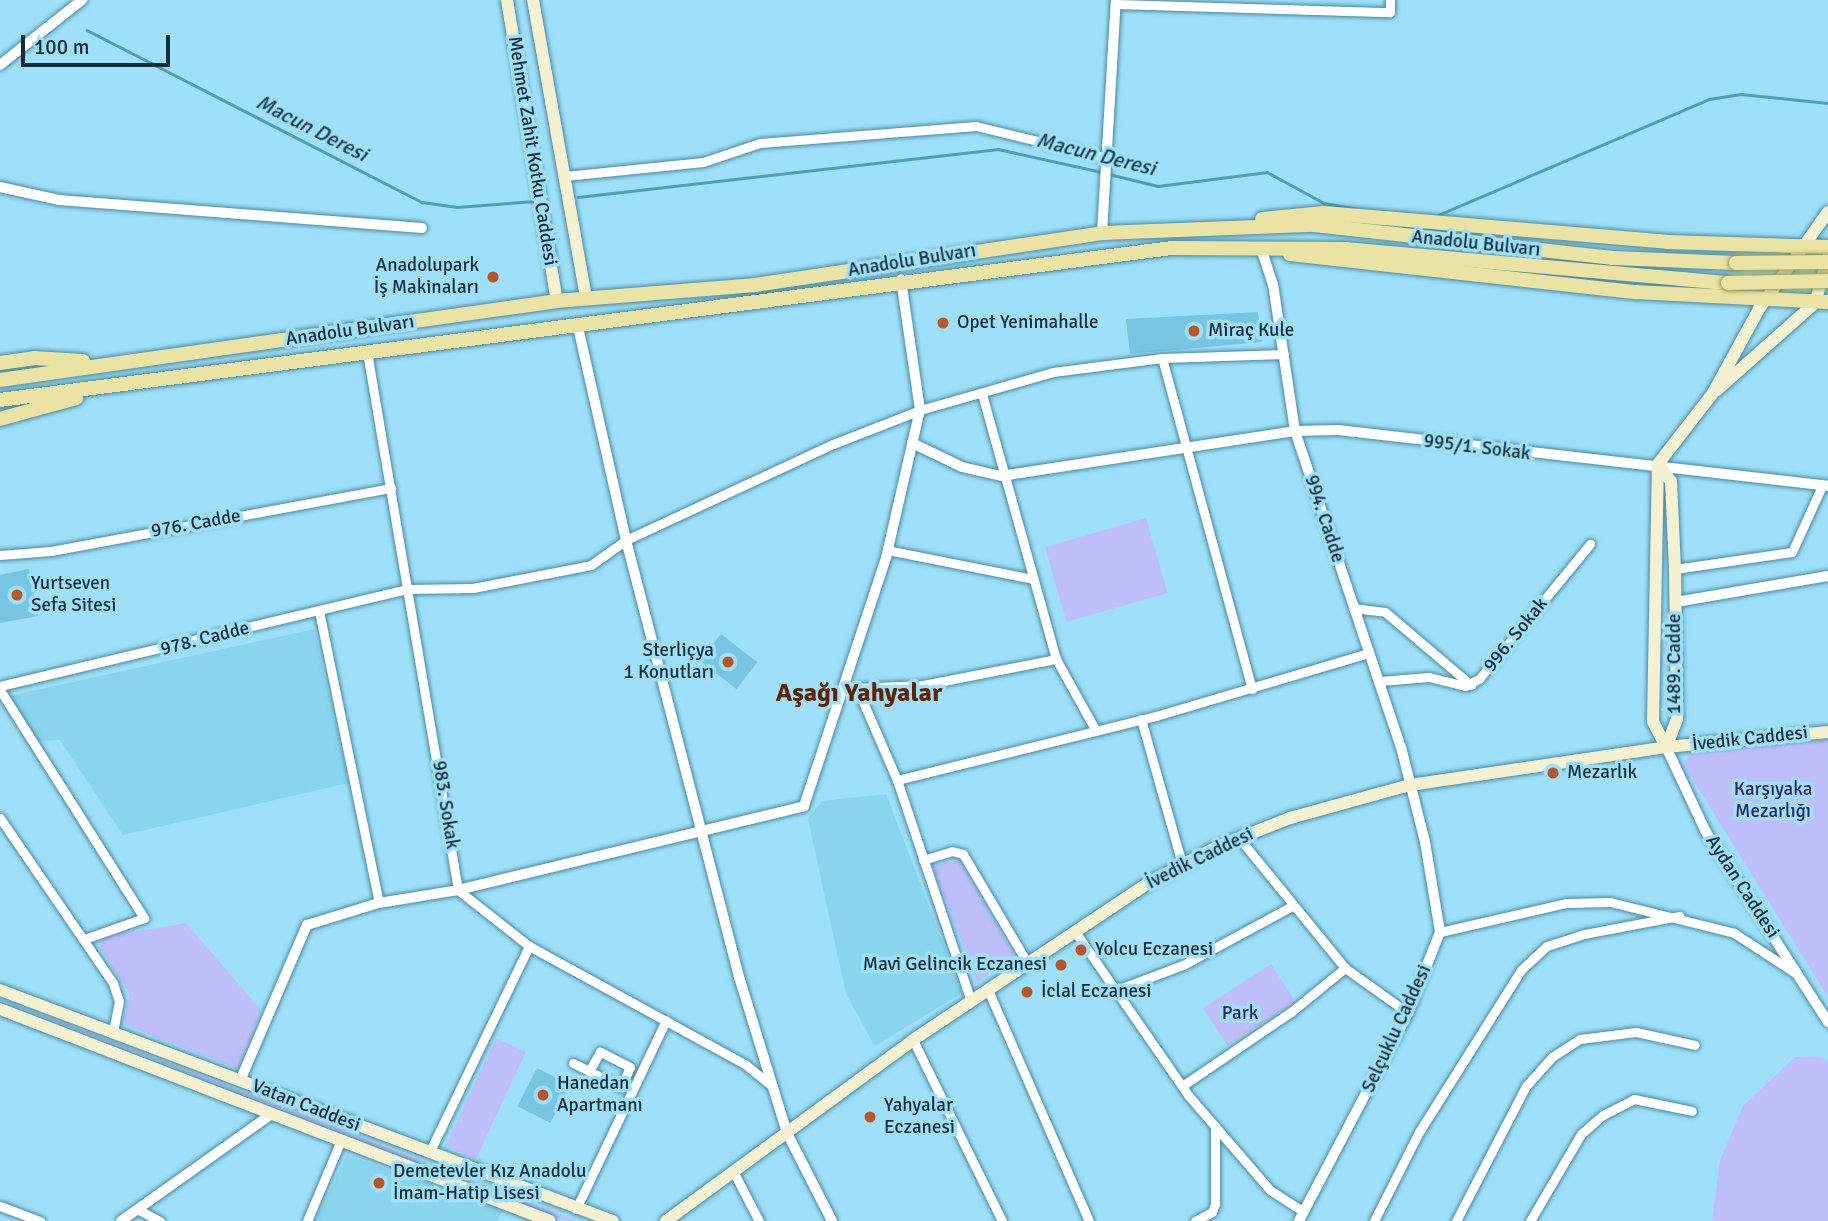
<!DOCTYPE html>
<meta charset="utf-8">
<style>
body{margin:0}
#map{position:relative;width:1828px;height:1221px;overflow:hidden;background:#9ee0f9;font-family:Signika,sans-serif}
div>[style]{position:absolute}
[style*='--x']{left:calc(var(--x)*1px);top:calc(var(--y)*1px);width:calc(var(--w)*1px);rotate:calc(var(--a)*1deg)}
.built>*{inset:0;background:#89d4ef}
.green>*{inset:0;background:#bebffa;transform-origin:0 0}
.stream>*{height:2.5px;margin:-1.25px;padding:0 1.25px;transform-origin:1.25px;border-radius:1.25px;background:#4f9eb9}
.building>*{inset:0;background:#77c5e2;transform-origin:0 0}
.roads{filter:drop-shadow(0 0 2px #498aa1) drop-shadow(0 0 2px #498aa1)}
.minor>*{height:9px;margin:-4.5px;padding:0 4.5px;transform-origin:4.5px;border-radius:4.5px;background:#fff}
.tertiary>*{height:10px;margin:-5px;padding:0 5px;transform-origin:5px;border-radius:5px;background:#fff}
.secondary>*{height:12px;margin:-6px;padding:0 6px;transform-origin:6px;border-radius:6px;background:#f4f1d1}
.primary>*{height:14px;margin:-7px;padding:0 7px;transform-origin:7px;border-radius:7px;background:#eae3a3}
.bridges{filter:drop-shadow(0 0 2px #959855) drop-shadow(0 0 2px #959855)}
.primary-bridge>*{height:14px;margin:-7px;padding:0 7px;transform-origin:7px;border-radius:7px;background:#eae3a3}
.dots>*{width:19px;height:19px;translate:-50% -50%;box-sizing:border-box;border:4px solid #9ee0f9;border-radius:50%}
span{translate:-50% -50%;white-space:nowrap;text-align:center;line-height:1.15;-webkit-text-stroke:7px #9ee0f9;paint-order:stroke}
.street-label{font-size:19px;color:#122d37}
.poi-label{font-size:19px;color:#122d37}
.right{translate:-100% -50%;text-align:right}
.left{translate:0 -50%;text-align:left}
.park-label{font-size:19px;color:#2b2167}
.water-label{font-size:21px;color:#163a47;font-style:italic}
.district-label{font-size:26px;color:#612201;font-weight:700}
.scale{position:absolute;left:21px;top:35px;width:149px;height:32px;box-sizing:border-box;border:4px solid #122d37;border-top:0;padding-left:9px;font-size:21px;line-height:24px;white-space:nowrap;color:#122d37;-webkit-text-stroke:5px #9ee0f9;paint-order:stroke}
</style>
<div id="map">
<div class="built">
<i style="clip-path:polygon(314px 629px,349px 783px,123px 835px,60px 740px,36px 741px,9px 696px)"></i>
<i style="clip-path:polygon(886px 794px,962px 993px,875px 1046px,846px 994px,808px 819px,822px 801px)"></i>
<i style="clip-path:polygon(347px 1155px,503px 1210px,497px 1221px,315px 1221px)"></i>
</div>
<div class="green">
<i style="left:1146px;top:518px;width:78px;height:105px;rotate:74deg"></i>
<i style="clip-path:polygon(1828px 740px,1828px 997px,1683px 764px,1692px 754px)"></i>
<i style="clip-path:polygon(959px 860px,1016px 958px,977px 982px,933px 866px)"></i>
<i style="clip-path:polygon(186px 923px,261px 1010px,238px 1069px,123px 1024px,130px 995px,99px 946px,103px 937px)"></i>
<i style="left:1271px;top:964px;width:45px;height:81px;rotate:57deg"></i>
<i style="clip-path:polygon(0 1000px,100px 1036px,577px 1221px,567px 1221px)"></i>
<i style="left:496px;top:1038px;width:33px;height:119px;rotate:25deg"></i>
<i style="clip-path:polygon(1820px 1056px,1828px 1062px,1828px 1221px,1712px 1221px,1720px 1160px,1743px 1106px,1795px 1057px)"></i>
</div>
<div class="stream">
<i style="--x:87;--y:30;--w:377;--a:27.2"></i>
<i style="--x:422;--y:202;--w:35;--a:8"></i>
<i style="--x:457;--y:207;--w:78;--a:-4.4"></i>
<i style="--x:1109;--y:174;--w:50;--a:13.8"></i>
<i style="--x:1158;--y:186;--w:110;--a:-7.3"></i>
<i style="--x:1267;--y:172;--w:65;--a:28.5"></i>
<i style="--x:1324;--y:203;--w:34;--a:10"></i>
<i style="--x:578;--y:197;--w:423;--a:-6.5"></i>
<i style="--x:998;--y:149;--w:107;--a:12.5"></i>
<i style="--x:1436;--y:216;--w:297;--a:-23.2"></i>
<i style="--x:1709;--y:99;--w:32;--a:-9"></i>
<i style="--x:1741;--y:94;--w:87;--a:5.9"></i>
</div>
<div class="building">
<i style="clip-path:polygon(1258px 312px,1262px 342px,1130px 354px,1126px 319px)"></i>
<i style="clip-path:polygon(29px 569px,38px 616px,0 623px,0 575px)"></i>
<i style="left:721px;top:634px;width:46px;height:34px;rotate:38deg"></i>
<i style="left:537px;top:1068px;width:37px;height:43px;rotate:27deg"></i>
</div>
<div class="roads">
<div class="minor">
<i style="--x:1116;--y:4;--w:274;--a:1.7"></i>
<i style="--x:1390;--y:12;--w:12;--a:-90"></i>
<i style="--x:565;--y:176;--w:139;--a:-5.8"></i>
<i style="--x:703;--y:162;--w:60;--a:-18.4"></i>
<i style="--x:760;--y:143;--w:217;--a:-4.5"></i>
<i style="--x:976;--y:126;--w:135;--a:13.7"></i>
<i style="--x:367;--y:352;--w:546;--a:80.4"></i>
<i style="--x:458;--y:890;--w:90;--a:38.3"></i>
<i style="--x:529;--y:946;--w:247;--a:28.7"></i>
<i style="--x:746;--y:1065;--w:35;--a:39"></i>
<i style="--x:1162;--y:358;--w:343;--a:74.8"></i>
<i style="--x:982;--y:394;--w:275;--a:74.4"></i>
<i style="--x:1056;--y:659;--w:82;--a:60.9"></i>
<i style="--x:887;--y:550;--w:149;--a:11.2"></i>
<i style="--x:0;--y:555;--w:51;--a:-4.5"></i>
<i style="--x:51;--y:551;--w:346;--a:-10.5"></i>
<i style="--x:1675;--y:569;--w:118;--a:-8.3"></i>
<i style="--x:1792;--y:552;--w:72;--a:-65.6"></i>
<i style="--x:1353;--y:608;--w:32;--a:7"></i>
<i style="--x:1385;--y:612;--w:113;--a:40.3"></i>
<i style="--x:319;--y:611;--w:298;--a:78.4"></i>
<i style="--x:1380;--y:681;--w:49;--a:-4.7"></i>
<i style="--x:1429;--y:677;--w:37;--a:14"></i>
<i style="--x:1465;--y:686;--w:16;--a:-27"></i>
<i style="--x:1479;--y:679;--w:175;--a:-50.6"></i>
<i style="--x:0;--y:686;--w:419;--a:-13.4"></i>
<i style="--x:408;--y:589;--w:65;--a:-0.9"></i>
<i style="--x:473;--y:588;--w:120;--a:-11"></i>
<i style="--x:591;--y:565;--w:43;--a:-35.5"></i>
<i style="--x:626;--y:540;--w:228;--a:-24.9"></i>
<i style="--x:833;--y:444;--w:93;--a:-21.3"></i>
<i style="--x:920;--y:410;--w:138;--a:-15.9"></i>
<i style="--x:1053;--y:372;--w:110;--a:-7.3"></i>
<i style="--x:1162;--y:358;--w:122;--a:-1.9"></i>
<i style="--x:854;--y:688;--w:69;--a:-2.5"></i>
<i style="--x:923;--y:685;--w:136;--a:-11.1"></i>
<i style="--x:857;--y:688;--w:100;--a:66.5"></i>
<i style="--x:897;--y:780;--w:233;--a:71.5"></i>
<i style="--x:0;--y:690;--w:270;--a:57.7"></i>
<i style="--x:144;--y:918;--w:64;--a:160.7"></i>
<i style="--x:1141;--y:719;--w:151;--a:74.2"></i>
<i style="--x:897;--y:780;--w:267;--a:-13.9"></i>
<i style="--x:1156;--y:716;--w:222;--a:-16.5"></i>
<i style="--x:0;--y:818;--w:200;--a:55.6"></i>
<i style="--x:113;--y:983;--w:19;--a:72"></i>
<i style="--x:119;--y:1001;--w:32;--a:101"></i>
<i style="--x:1239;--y:838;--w:168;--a:50.8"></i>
<i style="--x:1345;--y:968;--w:77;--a:35.5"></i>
<i style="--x:923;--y:860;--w:30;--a:-17"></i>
<i style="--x:952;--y:851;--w:11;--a:15"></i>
<i style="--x:963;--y:854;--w:128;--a:59.4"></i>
<i style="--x:1440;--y:932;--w:130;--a:-12.9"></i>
<i style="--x:1567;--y:903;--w:43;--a:-1.3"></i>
<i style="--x:1610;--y:902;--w:128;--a:14"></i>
<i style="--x:1734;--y:933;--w:75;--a:33.1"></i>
<i style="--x:1076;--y:933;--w:197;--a:55.3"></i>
<i style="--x:1188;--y:1095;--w:125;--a:49.2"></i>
<i style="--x:1270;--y:1190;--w:40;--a:32.9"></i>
<i style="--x:1119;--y:989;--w:68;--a:-20.6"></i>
<i style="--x:1183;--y:965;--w:124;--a:-28.4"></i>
<i style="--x:988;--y:990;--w:252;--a:66.4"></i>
<i style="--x:913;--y:1040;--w:202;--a:63.8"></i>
<i style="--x:573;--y:1063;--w:54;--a:26.6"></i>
<i style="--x:621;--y:1087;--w:22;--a:-66"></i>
<i style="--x:630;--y:1067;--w:34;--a:-153"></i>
<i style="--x:600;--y:1052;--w:22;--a:120"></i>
<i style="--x:1182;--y:1086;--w:132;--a:-34.2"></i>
<i style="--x:1291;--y:1012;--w:70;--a:-39.2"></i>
<i style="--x:429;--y:1153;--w:230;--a:-64.2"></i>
<i style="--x:734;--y:1173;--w:54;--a:62.5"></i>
<i style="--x:0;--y:1206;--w:43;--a:20.6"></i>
<i style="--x:137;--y:1209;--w:26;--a:28"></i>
<i style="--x:576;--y:1209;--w:209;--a:-64.5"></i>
<i style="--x:307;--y:1221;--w:88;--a:-67.2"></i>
<i style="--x:1195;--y:1221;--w:19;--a:-28"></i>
<i style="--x:1212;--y:1212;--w:9;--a:-69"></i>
<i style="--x:1215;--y:1204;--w:78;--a:-90"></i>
<i style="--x:1374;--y:1221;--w:100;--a:-63.2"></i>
<i style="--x:1419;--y:1132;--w:191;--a:-57.8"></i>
<i style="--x:1521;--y:970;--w:35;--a:-43"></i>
<i style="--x:1547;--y:946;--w:39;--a:-18"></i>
<i style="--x:1584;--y:934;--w:97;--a:-10.7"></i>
<i style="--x:1456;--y:1221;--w:152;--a:-62.6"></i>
<i style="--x:1526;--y:1086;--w:39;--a:-48"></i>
<i style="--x:1552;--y:1057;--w:33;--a:-33"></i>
<i style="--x:1580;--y:1039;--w:56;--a:-7.1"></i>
<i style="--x:1636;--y:1032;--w:60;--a:12.4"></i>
<i style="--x:1530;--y:1221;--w:101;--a:-59.6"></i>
<i style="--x:1581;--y:1134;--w:29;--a:-41"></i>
<i style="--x:1603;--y:1115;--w:35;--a:-27"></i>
<i style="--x:1634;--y:1099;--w:59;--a:11.7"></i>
</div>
<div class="tertiary">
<i style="--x:0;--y:65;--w:105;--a:-38.4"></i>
<i style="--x:0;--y:187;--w:60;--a:12.4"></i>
<i style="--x:59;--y:200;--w:364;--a:4.4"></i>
<i style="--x:1102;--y:233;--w:233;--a:-86.6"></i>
<i style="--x:1261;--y:248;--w:38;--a:72"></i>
<i style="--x:1273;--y:284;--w:149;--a:81.5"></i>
<i style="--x:1295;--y:431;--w:333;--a:71.5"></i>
<i style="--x:1401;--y:747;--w:98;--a:75.8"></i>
<i style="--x:1425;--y:842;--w:91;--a:80.5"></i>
<i style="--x:1440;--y:932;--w:87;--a:111.6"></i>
<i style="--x:1408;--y:1013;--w:235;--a:117.7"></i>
<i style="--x:578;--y:327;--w:218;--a:77.3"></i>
<i style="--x:626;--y:540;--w:455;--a:75.5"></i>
<i style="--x:740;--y:980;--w:160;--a:72.9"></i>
<i style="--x:787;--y:1133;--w:99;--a:62.9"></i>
<i style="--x:912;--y:443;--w:55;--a:25.6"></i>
<i style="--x:962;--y:467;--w:40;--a:13"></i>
<i style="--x:1001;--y:476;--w:297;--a:-8.7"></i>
<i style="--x:1295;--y:431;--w:43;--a:-1.3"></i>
<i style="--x:1338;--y:430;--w:493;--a:6.5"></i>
<i style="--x:1676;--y:602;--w:154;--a:-9.7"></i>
<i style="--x:1666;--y:747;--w:94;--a:64.8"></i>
<i style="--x:1706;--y:832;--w:226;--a:57.3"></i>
<i style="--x:240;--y:1081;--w:170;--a:-66.8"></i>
<i style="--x:307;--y:925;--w:75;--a:-17"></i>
<i style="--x:379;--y:903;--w:80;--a:-9.3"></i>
<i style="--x:458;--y:890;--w:356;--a:-13.6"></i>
<i style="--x:804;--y:806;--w:261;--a:-71.7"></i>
<i style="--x:886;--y:558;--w:152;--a:-77.1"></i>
<i style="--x:920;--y:410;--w:132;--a:-98.3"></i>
<i style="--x:121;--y:1221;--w:186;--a:-35.4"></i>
</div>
<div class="secondary">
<i style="--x:507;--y:0;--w:305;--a:80.6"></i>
<i style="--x:533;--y:0;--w:304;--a:79.9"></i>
<i style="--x:1717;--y:390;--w:131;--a:-41.6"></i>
<i style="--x:1815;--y:303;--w:47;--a:-73.9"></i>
<i style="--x:1658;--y:464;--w:21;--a:53"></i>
<i style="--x:1671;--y:481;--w:88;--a:87.4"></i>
<i style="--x:1675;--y:569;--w:150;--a:89.2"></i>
<i style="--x:1677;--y:719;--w:30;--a:111"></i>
<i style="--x:1666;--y:747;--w:29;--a:-117"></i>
<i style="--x:1653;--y:721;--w:257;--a:-88.9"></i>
<i style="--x:1658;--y:464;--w:90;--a:-52.2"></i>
<i style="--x:1713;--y:393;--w:96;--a:-61.3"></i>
<i style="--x:1759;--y:309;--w:119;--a:-54.6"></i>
<i style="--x:0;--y:990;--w:655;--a:20.65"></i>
<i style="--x:0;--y:1009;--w:589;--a:21.08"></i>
<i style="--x:666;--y:1221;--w:306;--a:-36.2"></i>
<i style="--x:913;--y:1040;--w:285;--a:-33.7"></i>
<i style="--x:1150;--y:882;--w:78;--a:-27.6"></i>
<i style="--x:1219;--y:846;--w:76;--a:-21.5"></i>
<i style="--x:1290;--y:818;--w:124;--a:-15.4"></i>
<i style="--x:1410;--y:785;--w:259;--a:-8.4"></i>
<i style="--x:1666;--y:747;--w:163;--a:-5.3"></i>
</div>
<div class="primary">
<i style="--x:1262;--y:219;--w:62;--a:-5.5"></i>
<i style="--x:1324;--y:213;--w:344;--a:4.8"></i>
<i style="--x:1667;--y:242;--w:161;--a:1.8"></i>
<i style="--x:1290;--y:254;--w:348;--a:6.3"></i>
<i style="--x:1636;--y:292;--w:192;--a:3"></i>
<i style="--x:0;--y:363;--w:34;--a:-8"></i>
<i style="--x:34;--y:358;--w:49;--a:3.5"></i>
<i style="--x:0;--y:380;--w:563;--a:-8.07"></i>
<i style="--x:557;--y:301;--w:199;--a:-4.6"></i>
<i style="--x:755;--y:285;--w:351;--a:-8.5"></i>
<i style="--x:1102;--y:233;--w:212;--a:-2.2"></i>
<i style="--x:1314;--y:225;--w:301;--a:6.3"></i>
<i style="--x:1613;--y:258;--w:123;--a:2.3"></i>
<i style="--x:0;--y:400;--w:1182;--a:-7.39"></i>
<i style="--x:1172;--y:248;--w:173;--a:0.3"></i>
<i style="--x:1345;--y:249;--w:385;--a:5.1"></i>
<i style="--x:0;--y:419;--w:79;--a:-15.4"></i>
</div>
</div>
<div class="bridges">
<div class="primary-bridge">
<i style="--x:1736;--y:263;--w:92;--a:-0.6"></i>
<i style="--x:1728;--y:283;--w:100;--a:-1.1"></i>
</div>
</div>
<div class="dots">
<i style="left:493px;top:277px;background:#bb5525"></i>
<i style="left:943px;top:323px;background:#bb5525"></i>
<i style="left:1194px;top:331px;background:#bb5525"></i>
<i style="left:17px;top:595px;background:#bb5525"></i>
<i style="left:728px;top:662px;background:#bb5525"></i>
<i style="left:1553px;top:773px;background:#bb5525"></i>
<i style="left:1081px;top:950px;background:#bb5525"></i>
<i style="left:1061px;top:965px;background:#bb5525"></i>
<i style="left:1027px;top:992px;background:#bb5525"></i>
<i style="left:543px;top:1095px;background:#bb5525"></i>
<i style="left:870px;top:1117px;background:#bb5525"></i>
<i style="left:379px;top:1183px;background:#bb5525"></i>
</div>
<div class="street-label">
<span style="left:532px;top:151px;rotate:81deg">Mehmet Zahit Kotku Caddesi</span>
<span style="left:1476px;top:244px;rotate:6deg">Anadolu Bulvarı</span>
<span style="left:912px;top:261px;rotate:-9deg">Anadolu Bulvarı</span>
<span style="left:350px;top:331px;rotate:-8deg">Anadolu Bulvarı</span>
<span style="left:1477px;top:448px;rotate:7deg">995/1. Sokak</span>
<span style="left:1324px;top:519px;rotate:72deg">994. Cadde</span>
<span style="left:196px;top:524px;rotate:-10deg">976. Cadde</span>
<span style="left:1516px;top:635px;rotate:-51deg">996. Sokak</span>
<span style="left:205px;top:639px;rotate:-14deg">978. Cadde</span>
<span style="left:1675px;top:664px;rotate:-90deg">1489. Cadde</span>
<span style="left:1750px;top:739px;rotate:-6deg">İvedik Caddesi</span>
<span style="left:445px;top:805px;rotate:81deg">983. Sokak</span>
<span style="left:1200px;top:859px;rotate:-26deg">İvedik Caddesi</span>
<span style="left:1742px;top:887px;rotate:57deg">Aydan Caddesi</span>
<span style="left:1397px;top:1029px;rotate:-65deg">Selçuklu Caddesi</span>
<span style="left:306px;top:1106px;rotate:21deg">Vatan Caddesi</span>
</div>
<div class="poi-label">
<span class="right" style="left:479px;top:277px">Anadolupark<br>İş Makinaları</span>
<span class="left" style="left:957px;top:323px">Opet Yenimahalle</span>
<span class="left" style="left:1208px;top:331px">Miraç Kule</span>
<span class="left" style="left:31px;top:595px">Yurtseven<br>Sefa Sitesi</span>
<span class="right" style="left:714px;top:662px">Sterliçya<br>1 Konutları</span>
<span class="left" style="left:1567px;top:773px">Mezarlık</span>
<span class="left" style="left:1095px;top:950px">Yolcu Eczanesi</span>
<span class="right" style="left:1047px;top:965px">Mavi Gelincik Eczanesi</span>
<span class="left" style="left:1041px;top:992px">İclal Eczanesi</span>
<span class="left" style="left:557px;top:1095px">Hanedan<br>Apartmanı</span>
<span class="left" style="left:884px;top:1117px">Yahyalar<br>Eczanesi</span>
<span class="left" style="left:393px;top:1183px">Demetevler Kız Anadolu<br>İmam-Hatip Lisesi</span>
</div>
<div class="park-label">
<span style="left:1773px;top:801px">Karşıyaka<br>Mezarlığı</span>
<span style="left:1240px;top:1014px">Park</span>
</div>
<div class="water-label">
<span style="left:312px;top:128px;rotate:27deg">Macun Deresi</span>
<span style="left:1096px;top:154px;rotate:14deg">Macun Deresi</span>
</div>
<div class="district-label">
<span style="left:859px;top:694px">Aşağı Yahyalar</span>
</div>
<div class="scale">100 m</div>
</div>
